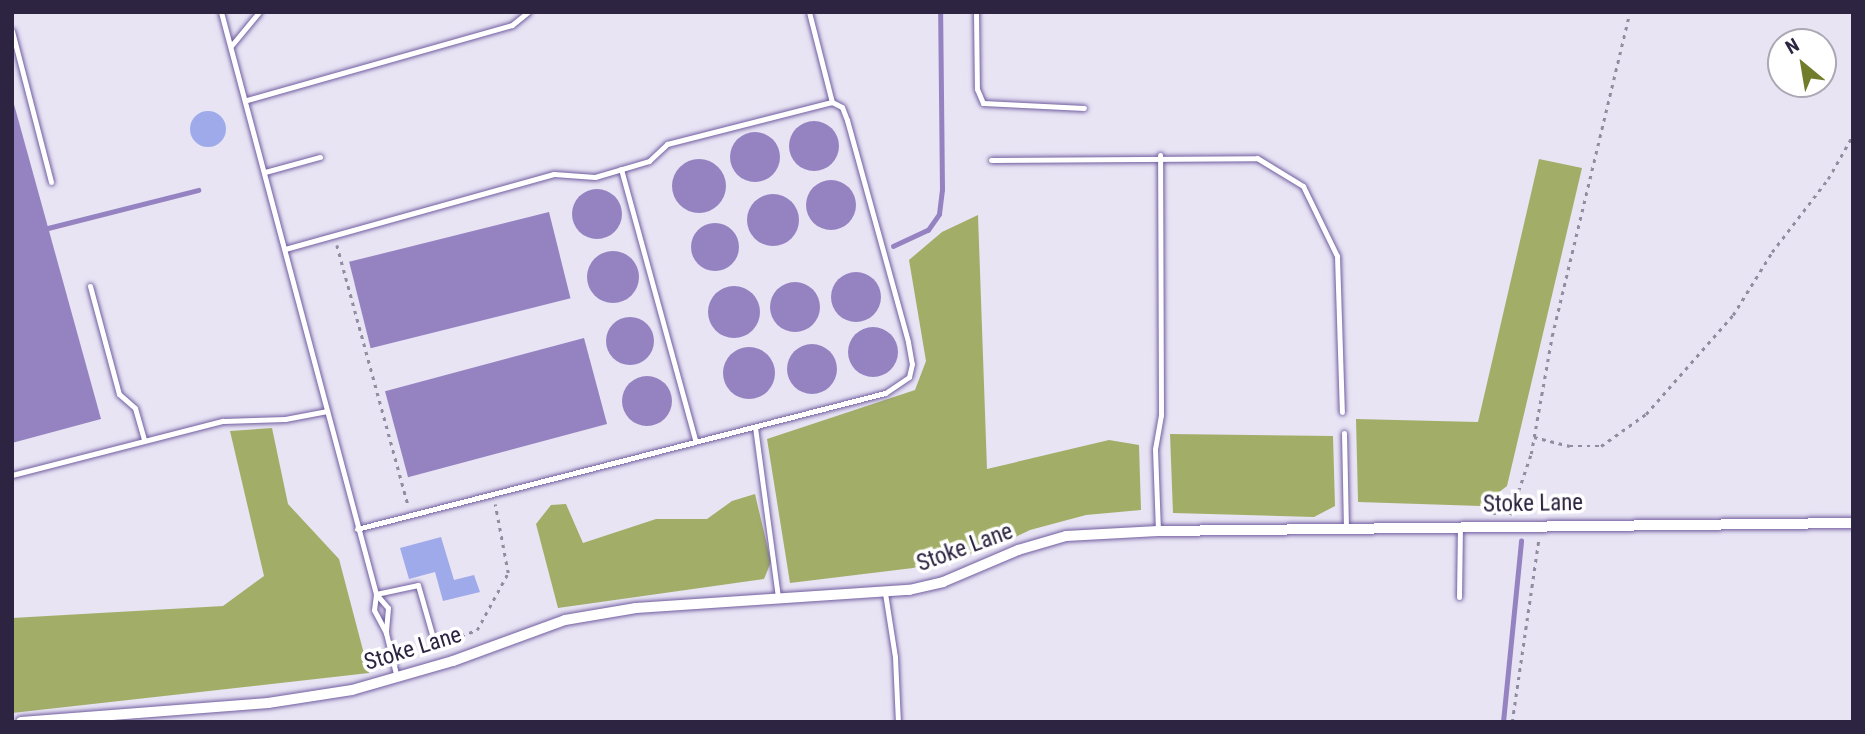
<!DOCTYPE html>
<style>
body{margin:0}
#map{position:relative;width:1865px;height:734px;overflow:hidden;background:#e8e4f4;font-family:"Roboto Condensed",sans-serif}
div>[style]{position:absolute}
[style*='--x']{left:calc(var(--x)*1px);top:calc(var(--y)*1px);width:calc(var(--w)*1px);rotate:calc(var(--a)*1deg)}
.forest>*{inset:0;background:#a2ae68}
.water>*{inset:0;background:#9583c1;transform-origin:0 0}
.round{border-radius:50%}
.stream>*{height:4.5px;margin:-2.25px;padding:0 2.25px;transform-origin:2.25px;border-radius:2.25px;background:#9583c1}
.building>*{inset:0;background:#9faaea}
.path>*{height:2.5px;margin-top:-1.25px;transform-origin:0;background:repeating-linear-gradient(90deg,#928ca1 0 3.5px,transparent 0 8.5px)}
.roads{filter:drop-shadow(0 0 2px #715da0) drop-shadow(0 0 2px #715da0)}
.service>*{height:5px;margin:-2.5px;padding:0 2.5px;transform-origin:2.5px;border-radius:2.5px;background:#fff}
.minor>*{height:10px;margin:-5px;padding:0 5px;transform-origin:5px;border-radius:5px;background:#fff}
span{translate:-50% -50%;white-space:nowrap;text-align:center;line-height:1.15;-webkit-text-stroke:7px #fff;paint-order:stroke}
.street-label{font-size:23px;color:#2c2440}
.frame{position:absolute;inset:0;border:14px solid #2c2440;pointer-events:none}
.north{position:absolute;left:1767px;top:28px;width:70px;height:70px;box-sizing:border-box;background:#fff;border:2px solid #aba7b3;border-radius:50%;rotate:330deg;font-size:19px;font-weight:700;line-height:28px;text-align:center;color:#2c2440}
.north::after{content:'';display:block;margin:auto;width:24px;height:32px;background:#717d2a;clip-path:polygon(50% 0,100% 100%,50% 72%,0 100%)}
</style>
<div id="map">
<div class="forest">
<i style="clip-path:polygon(1539px 159px,1582px 168px,1507px 486px,1481px 506px,1358px 502px,1356px 419px,1478px 422px)"></i>
<i style="clip-path:polygon(978px 215px,987px 469px,1109px 440px,1139px 445px,1141px 510px,1086px 515px,1030px 530px,993px 548px,913px 568px,790px 583px,767px 439px,915px 390px,926px 361px,909px 260px,942px 232px)"></i>
<i style="clip-path:polygon(272px 428px,288px 504px,339px 559px,369px 673px,12px 713px,12px 618px,223px 606px,264px 576px,230px 431px)"></i>
<i style="clip-path:polygon(1170px 434px,1333px 436px,1335px 506px,1314px 517px,1173px 513px)"></i>
<i style="clip-path:polygon(755px 494px,771px 562px,764px 579px,558px 608px,536px 524px,551px 505px,566px 504px,583px 543px,656px 519px,707px 519px,732px 501px)"></i>
</div>
<div class="water">
<i style="clip-path:polygon(12px 97px,101px 419px,12px 443px)"></i>
<i class="round" style="left:789px;top:121px;width:50px;height:50px"></i>
<i class="round" style="left:730px;top:132px;width:50px;height:50px"></i>
<i class="round" style="left:672px;top:159px;width:54px;height:54px"></i>
<i class="round" style="left:806px;top:180px;width:50px;height:50px"></i>
<i class="round" style="left:572px;top:189px;width:50px;height:50px"></i>
<i class="round" style="left:747px;top:194px;width:52px;height:52px"></i>
<i style="left:549px;top:212px;width:89px;height:206px;rotate:76deg"></i>
<i class="round" style="left:691px;top:223px;width:48px;height:48px"></i>
<i class="round" style="left:587px;top:251px;width:52px;height:52px"></i>
<i class="round" style="left:831px;top:272px;width:50px;height:50px"></i>
<i class="round" style="left:770px;top:282px;width:50px;height:50px"></i>
<i class="round" style="left:708px;top:286px;width:52px;height:52px"></i>
<i class="round" style="left:606px;top:317px;width:48px;height:48px"></i>
<i class="round" style="left:848px;top:327px;width:50px;height:50px"></i>
<i style="left:584px;top:338px;width:89px;height:206px;rotate:75deg"></i>
<i class="round" style="left:787px;top:344px;width:50px;height:50px"></i>
<i class="round" style="left:723px;top:347px;width:52px;height:52px"></i>
<i class="round" style="left:622px;top:376px;width:50px;height:50px"></i>
</div>
<div class="stream">
<i style="--x:48;--y:228;--w:155;--a:-14.2"></i>
<i style="--x:893;--y:246;--w:38;--a:-25"></i>
<i style="--x:928;--y:230;--w:19;--a:-55"></i>
<i style="--x:939;--y:214;--w:24;--a:-83"></i>
<i style="--x:942;--y:190;--w:178;--a:-90.6"></i>
<i style="--x:1503;--y:722;--w:182;--a:-84.3"></i>
</div>
<div class="building">
<i class="round" style="left:190px;top:111px;width:36px;height:36px"></i>
<i style="clip-path:polygon(441px 537px,454px 580px,474px 575px,480px 592px,443px 601px,435px 572px,409px 579px,400px 548px)"></i>
</div>
<div class="path">
<i style="--x:337;--y:245;--w:270;--a:74.7"></i>
<i style="--x:1534;--y:437;--w:37;--a:14"></i>
<i style="--x:1570;--y:446;--w:31;--a:0"></i>
<i style="--x:1601;--y:446;--w:55;--a:-35.4"></i>
<i style="--x:1646;--y:414;--w:132;--a:-48.7"></i>
<i style="--x:1733;--y:315;--w:74;--a:-58.2"></i>
<i style="--x:1772;--y:252;--w:92;--a:-52.5"></i>
<i style="--x:1828;--y:179;--w:51;--a:-60.4"></i>
<i style="--x:1494;--y:515;--w:12;--a:-81"></i>
<i style="--x:1496;--y:503;--w:25;--a:-29"></i>
<i style="--x:1510;--y:515;--w:65;--a:-71"></i>
<i style="--x:1531;--y:454;--w:120;--a:-79.9"></i>
<i style="--x:1552;--y:336;--w:333;--a:-76.5"></i>
<i style="--x:453;--y:638;--w:25;--a:-18"></i>
<i style="--x:477;--y:630;--w:65;--a:-61.5"></i>
<i style="--x:508;--y:573;--w:70;--a:-100.7"></i>
<i style="--x:1512;--y:722;--w:186;--a:-81.7"></i>
</div>
<div class="roads">
<div class="service">
<i style="--x:221;--y:12;--w:602;--a:75.09"></i>
<i style="--x:376;--y:594;--w:16;--a:97"></i>
<i style="--x:374;--y:610;--w:26;--a:62"></i>
<i style="--x:386;--y:633;--w:46;--a:76.3"></i>
<i style="--x:809;--y:12;--w:93;--a:75.7"></i>
<i style="--x:976;--y:12;--w:77;--a:89.3"></i>
<i style="--x:977;--y:89;--w:15;--a:67"></i>
<i style="--x:983;--y:103;--w:101;--a:2.8"></i>
<i style="--x:12;--y:31;--w:156;--a:75.5"></i>
<i style="--x:231;--y:46;--w:44;--a:-50.5"></i>
<i style="--x:247;--y:100;--w:275;--a:-15.8"></i>
<i style="--x:512;--y:25;--w:21;--a:-39"></i>
<i style="--x:991;--y:160;--w:266;--a:-0.4"></i>
<i style="--x:1257;--y:158;--w:54;--a:31.3"></i>
<i style="--x:1303;--y:186;--w:78;--a:64.1"></i>
<i style="--x:1337;--y:256;--w:156;--a:88.2"></i>
<i style="--x:621;--y:169;--w:281;--a:74.7"></i>
<i style="--x:265;--y:172;--w:57;--a:-15.3"></i>
<i style="--x:285;--y:249;--w:279;--a:-15.6"></i>
<i style="--x:554;--y:174;--w:41;--a:4.2"></i>
<i style="--x:595;--y:177;--w:56;--a:-16.5"></i>
<i style="--x:649;--y:161;--w:25;--a:-43"></i>
<i style="--x:667;--y:144;--w:170;--a:-14.3"></i>
<i style="--x:832;--y:102;--w:11;--a:27"></i>
<i style="--x:842;--y:107;--w:14;--a:69"></i>
<i style="--x:847;--y:120;--w:230;--a:74.6"></i>
<i style="--x:908;--y:342;--w:22;--a:80"></i>
<i style="--x:912;--y:364;--w:13;--a:103"></i>
<i style="--x:909;--y:377;--w:29;--a:146"></i>
<i style="--x:885;--y:393;--w:545;--a:165.56"></i>
<i style="--x:90;--y:286;--w:112;--a:75"></i>
<i style="--x:119;--y:394;--w:21;--a:41"></i>
<i style="--x:135;--y:408;--w:33;--a:74"></i>
<i style="--x:755;--y:427;--w:173;--a:82.3"></i>
<i style="--x:1344;--y:433;--w:95;--a:88.8"></i>
<i style="--x:12;--y:475;--w:218;--a:-14.4"></i>
<i style="--x:223;--y:421;--w:62;--a:-1.8"></i>
<i style="--x:285;--y:419;--w:43;--a:-10.8"></i>
<i style="--x:1158;--y:531;--w:82;--a:-92.1"></i>
<i style="--x:1155;--y:449;--w:35;--a:-80"></i>
<i style="--x:1161;--y:415;--w:260;--a:-90.2"></i>
<i style="--x:885;--y:593;--w:65;--a:81.1"></i>
<i style="--x:895;--y:657;--w:65;--a:87.4"></i>
<i style="--x:376;--y:594;--w:43;--a:-12.1"></i>
<i style="--x:418;--y:585;--w:58;--a:74.1"></i>
<i style="--x:376;--y:594;--w:18;--a:49"></i>
<i style="--x:388;--y:608;--w:25;--a:95"></i>
<i style="--x:1459;--y:597;--w:70;--a:-89.2"></i>
</div>
<div class="minor">
<i style="--x:21;--y:722;--w:248;--a:-4.4"></i>
<i style="--x:268;--y:703;--w:85;--a:-8.8"></i>
<i style="--x:352;--y:690;--w:105;--a:-16"></i>
<i style="--x:453;--y:661;--w:119;--a:-20.1"></i>
<i style="--x:565;--y:620;--w:72;--a:-9.6"></i>
<i style="--x:636;--y:608;--w:274;--a:-3.8"></i>
<i style="--x:909;--y:590;--w:35;--a:-13"></i>
<i style="--x:943;--y:582;--w:82;--a:-23.1"></i>
<i style="--x:1018;--y:550;--w:50;--a:-16.3"></i>
<i style="--x:1066;--y:536;--w:92;--a:-3.1"></i>
<i style="--x:1158;--y:531;--w:695;--a:-0.66"></i>
</div>
</div>
<div class="street-label">
<span style="left:1533px;top:504px;rotate:-1deg">Stoke Lane</span>
<span style="left:965px;top:548px;rotate:-20deg">Stoke Lane</span>
<span style="left:413px;top:649px;rotate:-17deg">Stoke Lane</span>
</div>
<div class="frame"></div>
<div class="north">N</div>
</div>
